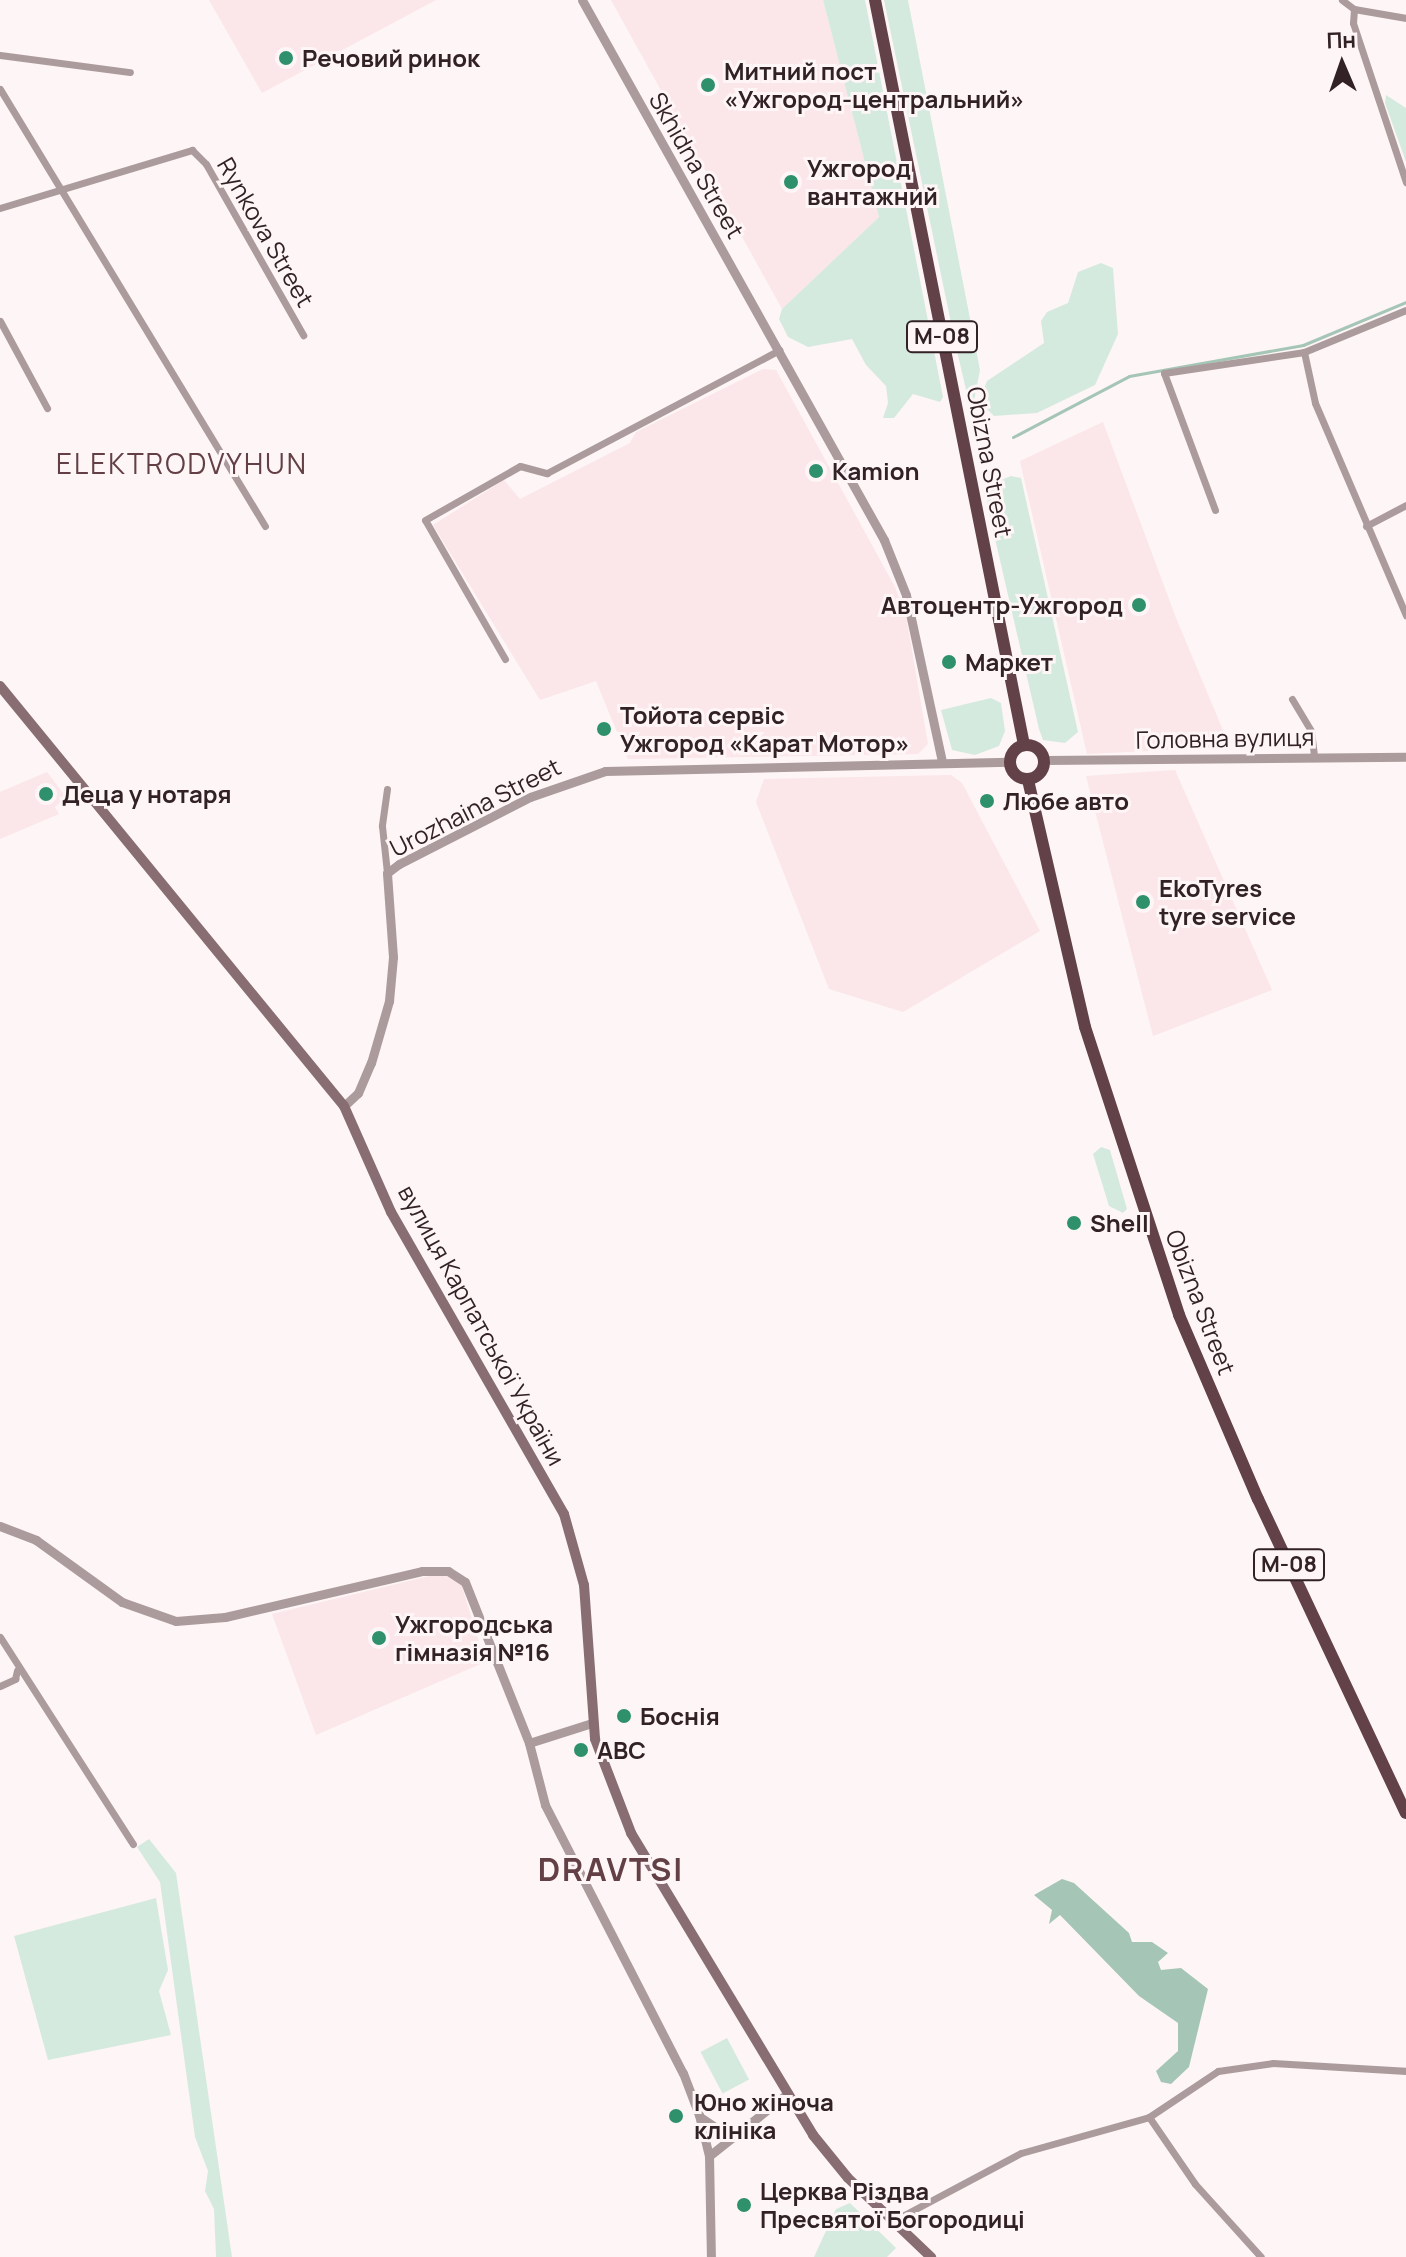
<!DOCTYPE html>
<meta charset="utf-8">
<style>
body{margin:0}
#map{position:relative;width:1406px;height:2257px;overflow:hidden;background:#fef5f6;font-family:Manrope,sans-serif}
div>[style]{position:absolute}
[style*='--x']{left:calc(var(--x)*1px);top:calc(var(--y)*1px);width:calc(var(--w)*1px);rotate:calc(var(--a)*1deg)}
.built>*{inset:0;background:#fbe6e9}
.green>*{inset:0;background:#d5eadf;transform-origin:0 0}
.water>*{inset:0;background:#a5c6b6}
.stream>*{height:3px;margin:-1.5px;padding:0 1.5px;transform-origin:1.5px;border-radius:1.5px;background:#a5c6b6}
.minor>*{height:7px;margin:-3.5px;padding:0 3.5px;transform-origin:3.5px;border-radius:3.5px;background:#ac9b9d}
.tertiary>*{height:9px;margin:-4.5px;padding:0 4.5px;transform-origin:4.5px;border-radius:4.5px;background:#ac9b9d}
.secondary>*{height:10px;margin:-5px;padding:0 5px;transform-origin:5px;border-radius:5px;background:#886e72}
.trunk>*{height:12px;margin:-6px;padding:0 6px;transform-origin:6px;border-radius:6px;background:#624248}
.trunk>.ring{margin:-6px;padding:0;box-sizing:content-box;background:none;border:12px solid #624248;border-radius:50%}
.dots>*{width:22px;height:22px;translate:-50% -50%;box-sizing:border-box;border:4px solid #fef5f6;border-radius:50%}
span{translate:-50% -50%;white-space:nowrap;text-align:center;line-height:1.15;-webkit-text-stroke:6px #fef5f6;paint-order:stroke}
.shield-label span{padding:2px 6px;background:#fef5f6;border:2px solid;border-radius:6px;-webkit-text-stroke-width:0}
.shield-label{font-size:22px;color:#322225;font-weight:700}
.poi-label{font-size:24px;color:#322225;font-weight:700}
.left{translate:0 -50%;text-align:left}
.right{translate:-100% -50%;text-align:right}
.street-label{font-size:24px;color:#322225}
.quarter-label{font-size:28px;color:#624046;letter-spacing:2px}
.district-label{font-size:32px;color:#624046;font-weight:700;letter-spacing:2px}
.north{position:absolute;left:1302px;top:24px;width:80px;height:80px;-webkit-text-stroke:6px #fef5f6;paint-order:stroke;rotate:358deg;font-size:22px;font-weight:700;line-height:32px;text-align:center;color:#322225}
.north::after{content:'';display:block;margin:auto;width:28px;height:36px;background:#322225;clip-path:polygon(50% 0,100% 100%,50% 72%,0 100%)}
</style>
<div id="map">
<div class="built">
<i style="clip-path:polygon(209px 0,436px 0,262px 93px)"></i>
<i style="clip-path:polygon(611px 0,823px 0,879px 217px,782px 309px)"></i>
<i style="clip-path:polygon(763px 369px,776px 370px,895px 587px,906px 616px,928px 744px,918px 754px,628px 759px,596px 681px,540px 700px,433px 525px,504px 480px,520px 499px,630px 443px,636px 432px)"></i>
<i style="clip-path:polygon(1103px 422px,1176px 618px,1230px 747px,1087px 754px,1020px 461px)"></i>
<i style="clip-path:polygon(1175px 770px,1272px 990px,1153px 1036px,1086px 776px)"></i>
<i style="clip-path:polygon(47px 772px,66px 797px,55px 807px,59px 814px,0 839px,0 792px)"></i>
<i style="clip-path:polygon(951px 775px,962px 783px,1040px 931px,903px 1012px,829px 989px,756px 802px,764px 779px)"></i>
<i style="clip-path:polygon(442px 1573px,460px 1580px,485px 1662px,316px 1735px,272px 1614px)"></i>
</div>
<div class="green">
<i style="clip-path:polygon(823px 0,865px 0,943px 397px,940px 402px,913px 394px,894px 418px,883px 418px,888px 403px,886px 386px,866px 365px,852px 339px,808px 347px,788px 337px,779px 319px,782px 309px,879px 217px)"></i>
<i style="clip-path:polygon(884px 0,908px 0,980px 370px,974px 401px,968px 398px,956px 347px)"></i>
<i style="clip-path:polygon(1386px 95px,1406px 108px,1406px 162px,1385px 103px)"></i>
<i style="clip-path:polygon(1101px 263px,1113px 268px,1118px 334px,1095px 385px,1037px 413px,994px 416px,979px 401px,987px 381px,1044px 343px,1041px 321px,1047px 312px,1068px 303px,1078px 272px)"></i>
<i style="clip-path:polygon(1011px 476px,1021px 478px,1078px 732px,1065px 743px,1043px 740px,1039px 729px,987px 504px,991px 484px)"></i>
<i style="clip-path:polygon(991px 698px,1001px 703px,1005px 731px,999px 746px,975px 755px,952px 750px,941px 710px)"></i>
<i style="clip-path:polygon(1101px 1147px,1110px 1150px,1127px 1209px,1123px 1213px,1109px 1206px,1093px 1154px)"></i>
<i style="clip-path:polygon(149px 1839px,176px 1873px,232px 2257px,216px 2257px,214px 2209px,205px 2191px,208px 2171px,195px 2137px,160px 1882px,137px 1847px)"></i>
<i style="clip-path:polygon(156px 1898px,168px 1970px,159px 1991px,171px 2035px,48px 2060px,14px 1936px)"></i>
<i style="left:727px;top:2038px;width:47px;height:30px;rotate:62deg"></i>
<i style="clip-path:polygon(850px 2203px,896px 2248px,887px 2257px,814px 2257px,836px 2209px)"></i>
</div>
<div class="water">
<i style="clip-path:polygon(1062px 1879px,1074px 1883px,1129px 1933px,1132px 1942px,1152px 1942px,1168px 1953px,1158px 1962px,1161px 1970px,1181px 1968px,1208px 1989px,1189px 2067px,1171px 2084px,1161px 2082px,1156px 2071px,1178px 2051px,1178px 2023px,1139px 1996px,1060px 1915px,1049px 1924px,1052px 1910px,1034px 1895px)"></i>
</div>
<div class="stream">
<i style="--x:1013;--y:437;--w:131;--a:-27.7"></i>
<i style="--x:1129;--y:376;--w:177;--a:-10.1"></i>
<i style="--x:1303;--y:345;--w:112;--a:-22.7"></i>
</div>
<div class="minor">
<i style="--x:1342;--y:0;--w:15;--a:37"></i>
<i style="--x:1354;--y:9;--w:53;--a:9.8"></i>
<i style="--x:1354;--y:9;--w:14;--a:94"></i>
<i style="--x:1353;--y:23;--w:168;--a:71.6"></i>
<i style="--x:0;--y:55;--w:131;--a:7.5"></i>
<i style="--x:0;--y:89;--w:511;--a:58.77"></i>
<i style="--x:0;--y:208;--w:201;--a:-16.8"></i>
<i style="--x:192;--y:150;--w:20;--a:45"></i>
<i style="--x:206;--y:164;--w:197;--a:60.4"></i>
<i style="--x:0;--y:321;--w:99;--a:61.6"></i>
<i style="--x:1304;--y:352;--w:52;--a:77.8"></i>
<i style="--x:1315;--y:403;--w:231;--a:66.8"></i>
<i style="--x:1215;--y:510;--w:146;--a:-110.4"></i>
<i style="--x:1164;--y:373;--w:142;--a:-8.5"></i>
<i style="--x:1304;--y:352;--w:110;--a:-22.4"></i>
<i style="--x:1366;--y:526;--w:45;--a:-27.7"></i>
<i style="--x:505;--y:659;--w:160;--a:-119.9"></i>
<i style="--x:425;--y:520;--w:109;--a:-29.6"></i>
<i style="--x:520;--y:466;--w:28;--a:15"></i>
<i style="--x:547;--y:473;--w:263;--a:-27.9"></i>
<i style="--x:1292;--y:699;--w:37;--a:59"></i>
<i style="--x:1311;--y:731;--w:25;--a:83"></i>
<i style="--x:387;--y:789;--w:37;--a:98"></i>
<i style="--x:382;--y:826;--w:47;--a:83.9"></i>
<i style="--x:0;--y:1637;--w:246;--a:57.3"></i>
<i style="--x:0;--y:1686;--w:17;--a:-25"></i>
<i style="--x:15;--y:1679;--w:9;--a:-77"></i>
<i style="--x:1149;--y:2117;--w:81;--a:55.5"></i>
<i style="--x:1195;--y:2184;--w:98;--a:47.9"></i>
<i style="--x:891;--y:2222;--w:147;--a:-28"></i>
<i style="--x:1021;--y:2153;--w:133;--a:-15.7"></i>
<i style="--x:1149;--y:2117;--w:83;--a:-33.7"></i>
<i style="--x:1218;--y:2071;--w:56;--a:-8.3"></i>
<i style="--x:1273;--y:2063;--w:133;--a:3.4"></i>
</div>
<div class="tertiary">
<i style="--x:582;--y:0;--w:619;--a:60.78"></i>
<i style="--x:884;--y:540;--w:59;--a:68.2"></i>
<i style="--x:906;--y:595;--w:171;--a:77.8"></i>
<i style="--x:1044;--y:760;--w:362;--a:-0.5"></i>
<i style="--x:344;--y:1106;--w:19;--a:-43"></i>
<i style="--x:358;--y:1093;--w:33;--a:-67"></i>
<i style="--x:371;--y:1063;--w:65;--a:-73.8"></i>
<i style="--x:389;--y:1001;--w:44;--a:-84.8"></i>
<i style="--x:393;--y:957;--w:84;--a:-94.1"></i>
<i style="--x:387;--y:873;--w:15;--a:-37"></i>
<i style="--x:399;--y:864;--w:147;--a:-27.1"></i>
<i style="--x:530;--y:797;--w:79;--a:-19.1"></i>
<i style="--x:605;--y:771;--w:404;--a:-1.3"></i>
<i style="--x:0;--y:1526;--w:39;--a:21"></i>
<i style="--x:36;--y:1540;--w:106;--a:35.8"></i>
<i style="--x:122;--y:1602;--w:57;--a:19.4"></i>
<i style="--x:176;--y:1621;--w:49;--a:-4.7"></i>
<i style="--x:225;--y:1617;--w:202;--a:-13.1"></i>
<i style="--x:422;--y:1571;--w:26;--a:0"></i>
<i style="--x:448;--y:1571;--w:20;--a:33"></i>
<i style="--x:465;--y:1582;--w:173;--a:68.3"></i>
<i style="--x:529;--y:1743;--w:64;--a:75.5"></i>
<i style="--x:545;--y:1805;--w:301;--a:62.8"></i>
<i style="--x:683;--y:2073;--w:45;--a:69.1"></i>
<i style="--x:699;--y:2115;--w:42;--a:76.3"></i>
<i style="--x:709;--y:2156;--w:101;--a:88.9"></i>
<i style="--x:529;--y:1743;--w:66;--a:-17.6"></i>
<i style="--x:700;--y:2117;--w:27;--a:34"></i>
<i style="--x:722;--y:2132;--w:18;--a:0"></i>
<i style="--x:709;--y:2156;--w:100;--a:-38.5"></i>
</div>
<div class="secondary">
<i style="--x:0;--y:686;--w:543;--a:50.68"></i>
<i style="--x:344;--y:1106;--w:116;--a:66.1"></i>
<i style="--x:391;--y:1212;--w:348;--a:60.2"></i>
<i style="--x:564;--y:1514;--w:74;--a:74.3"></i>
<i style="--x:584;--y:1585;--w:154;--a:85.9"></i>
<i style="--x:595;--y:1739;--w:101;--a:69"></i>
<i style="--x:631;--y:1833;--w:353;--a:58.9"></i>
<i style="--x:813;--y:2135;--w:55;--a:50.9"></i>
<i style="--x:848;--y:2178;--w:115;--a:43.6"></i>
</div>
<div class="trunk">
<i style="--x:875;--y:0;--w:760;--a:78.69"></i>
<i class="ring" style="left:1010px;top:745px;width:22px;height:22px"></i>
<i style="--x:1028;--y:780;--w:253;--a:77"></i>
<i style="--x:1085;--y:1027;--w:303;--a:71.9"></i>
<i style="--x:1179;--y:1315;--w:200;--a:66.8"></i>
<i style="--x:1258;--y:1499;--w:347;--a:64.8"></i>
</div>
<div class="dots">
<i style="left:286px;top:58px;background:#2f916c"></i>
<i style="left:708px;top:85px;background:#2f916c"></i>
<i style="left:791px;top:182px;background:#2f916c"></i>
<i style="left:816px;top:471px;background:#2f916c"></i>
<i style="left:1139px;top:605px;background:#2f916c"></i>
<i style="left:949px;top:662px;background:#2f916c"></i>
<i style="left:604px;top:729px;background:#2f916c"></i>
<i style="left:46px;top:794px;background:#2f916c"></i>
<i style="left:987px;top:801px;background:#2f916c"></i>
<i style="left:1143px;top:902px;background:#2f916c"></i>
<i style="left:1074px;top:1223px;background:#2f916c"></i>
<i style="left:379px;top:1638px;background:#2f916c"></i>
<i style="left:624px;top:1716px;background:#2f916c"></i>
<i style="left:581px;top:1750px;background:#2f916c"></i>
<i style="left:676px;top:2116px;background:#2f916c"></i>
<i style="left:744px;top:2205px;background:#2f916c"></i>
</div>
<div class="shield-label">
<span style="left:942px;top:337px">М-08</span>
<span style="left:1289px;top:1565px">М-08</span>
</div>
<div class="poi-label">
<span class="left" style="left:302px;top:58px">Речовий ринок</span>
<span class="left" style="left:724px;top:85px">Митний пост<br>«Ужгород-центральний»</span>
<span class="left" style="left:807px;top:182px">Ужгород<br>вантажний</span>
<span class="left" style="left:832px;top:471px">Kamion</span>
<span class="right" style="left:1123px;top:605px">Автоцентр-Ужгород</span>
<span class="left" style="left:965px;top:662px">Маркет</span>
<span class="left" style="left:620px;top:729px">Тойота сервіс<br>Ужгород «Карат Мотор»</span>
<span class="left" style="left:62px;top:794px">Деца у нотаря</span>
<span class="left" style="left:1003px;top:801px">Любе авто</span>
<span class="left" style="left:1159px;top:902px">EkoTyres<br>tyre service</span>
<span class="left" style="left:1090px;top:1223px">Shell</span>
<span class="left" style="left:395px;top:1638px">Ужгородська<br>гімназія №16</span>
<span class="left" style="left:640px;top:1716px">Боснія</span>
<span class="left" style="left:597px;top:1750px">ABC</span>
<span class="left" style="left:694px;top:2116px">Юно жіноча<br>клініка</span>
<span class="left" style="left:760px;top:2205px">Церква Різдва<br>Пресвятої Богородиці</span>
</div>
<div class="street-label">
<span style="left:697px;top:165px;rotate:60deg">Skhidna Street</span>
<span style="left:266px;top:232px;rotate:60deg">Rynkova Street</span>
<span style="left:990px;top:462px;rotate:79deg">Obizna Street</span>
<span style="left:1225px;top:738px;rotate:-1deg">Головна вулиця</span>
<span style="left:475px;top:807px;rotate:-27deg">Urozhaina Street</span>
<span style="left:1201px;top:1302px;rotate:69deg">Obizna Street</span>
<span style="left:482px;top:1325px;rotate:61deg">вулиця Карпатської України</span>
</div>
<div class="quarter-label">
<span style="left:182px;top:463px">ELEKTRODVYHUN</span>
</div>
<div class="district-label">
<span style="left:611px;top:1869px">DRAVTSI</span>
</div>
<div class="north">Пн</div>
</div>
